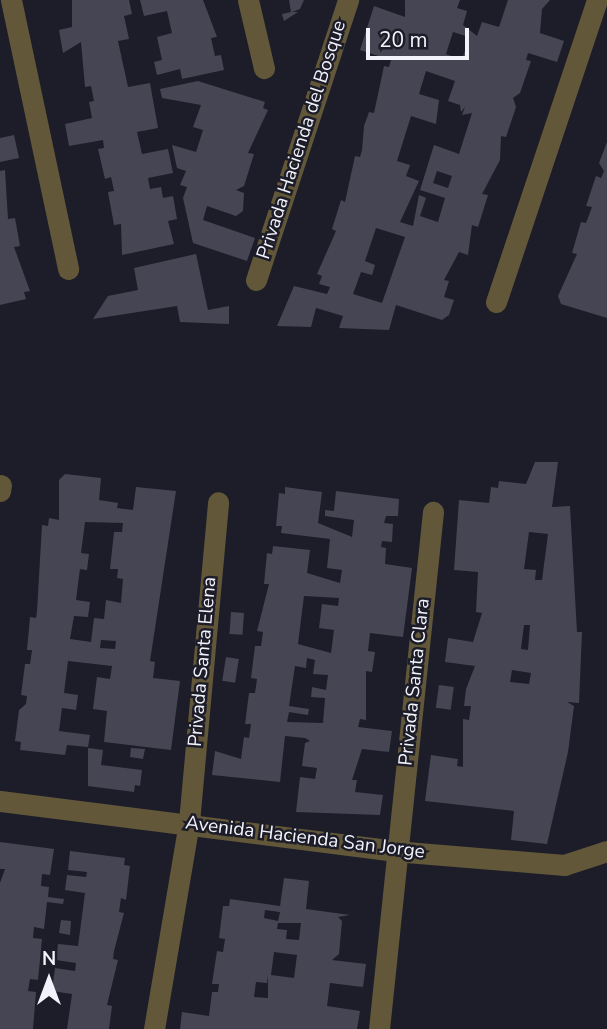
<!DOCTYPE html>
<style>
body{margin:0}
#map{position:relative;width:607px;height:1029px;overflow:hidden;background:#1d1d29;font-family:"Nunito Sans",sans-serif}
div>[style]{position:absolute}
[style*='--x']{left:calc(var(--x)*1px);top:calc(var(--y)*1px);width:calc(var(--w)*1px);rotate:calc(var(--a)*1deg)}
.building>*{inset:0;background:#454554;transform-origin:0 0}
.minor>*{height:21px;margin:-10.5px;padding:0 10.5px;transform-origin:10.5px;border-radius:10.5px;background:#625839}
span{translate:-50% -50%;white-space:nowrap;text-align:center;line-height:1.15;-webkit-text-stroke:5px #1d1d29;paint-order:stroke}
.street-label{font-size:19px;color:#f3f3fc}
.north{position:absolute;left:14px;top:945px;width:70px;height:70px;-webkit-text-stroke:5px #1d1d29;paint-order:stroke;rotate:0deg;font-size:19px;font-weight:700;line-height:28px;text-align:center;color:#f3f3fc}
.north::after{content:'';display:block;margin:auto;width:24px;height:32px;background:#f3f3fc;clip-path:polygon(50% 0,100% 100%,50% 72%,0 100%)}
.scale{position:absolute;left:366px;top:28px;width:103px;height:32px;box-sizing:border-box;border:4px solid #f3f3fc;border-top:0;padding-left:9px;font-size:21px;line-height:24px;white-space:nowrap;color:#f3f3fc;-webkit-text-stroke:5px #1d1d29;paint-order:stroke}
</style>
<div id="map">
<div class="building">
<i style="clip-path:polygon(72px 0,129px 0,132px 14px,124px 16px,129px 39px,118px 41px,128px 87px,150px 83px,158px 128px,137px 132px,142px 154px,168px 149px,173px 173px,148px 178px,150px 189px,161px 187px,163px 198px,173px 196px,177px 219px,168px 221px,174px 244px,122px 255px,121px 224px,114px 225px,108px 192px,114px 191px,111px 177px,105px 179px,98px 149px,104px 148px,103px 140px,69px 146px,65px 124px,92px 118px,89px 102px,94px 101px,91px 86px,85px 87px,81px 42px,63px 53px,59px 30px,72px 27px)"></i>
<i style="clip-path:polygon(140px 0,203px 0,217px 37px,211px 38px,215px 56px,221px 55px,224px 70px,182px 79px,180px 69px,157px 75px,154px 62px,162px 60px,157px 37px,172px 33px,167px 11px,144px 16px)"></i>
<i style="clip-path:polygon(289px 0,304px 0,300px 9px,292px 12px,298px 12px,284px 21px,282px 14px,291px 12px)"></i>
<i style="clip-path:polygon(evenodd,405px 0,460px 0,457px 8px,467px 11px,463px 25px,477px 36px,482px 22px,499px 27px,508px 0,550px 0,542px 9px,540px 33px,564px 41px,557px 62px,528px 53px,526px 60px,531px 61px,520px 93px,513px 98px,516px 107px,506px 137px,501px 136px,500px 160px,482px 194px,488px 195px,478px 227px,472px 225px,468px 255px,459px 252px,444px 280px,449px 281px,444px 297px,454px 300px,449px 315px,442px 320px,396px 305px,389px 330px,339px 328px,343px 316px,316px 308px,311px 327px,277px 326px,294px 286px,327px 294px,330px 287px,319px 284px,322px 276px,317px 274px,336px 231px,332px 229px,341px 200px,345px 202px,355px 156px,360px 157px,362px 150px,364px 126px,369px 112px,374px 113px,384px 66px,389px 67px,391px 60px,360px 50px,374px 6px,405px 17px,405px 0,453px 32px,469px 37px,462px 60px,446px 54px,453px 32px,405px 0,426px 71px,455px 81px,448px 101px,460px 105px,461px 112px,465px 107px,462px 115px,472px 113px,459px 154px,434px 145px,420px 190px,445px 198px,438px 222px,420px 216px,426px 198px,419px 195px,413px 226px,400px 222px,419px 181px,406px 176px,410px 165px,397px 161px,411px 116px,436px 124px,439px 100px,419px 94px,426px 71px,405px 0,437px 171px,452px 176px,448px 188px,433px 183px,437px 171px,405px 0,376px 228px,405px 237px,382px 303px,353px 294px,361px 272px,372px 275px,375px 265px,365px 261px,376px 228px)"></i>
<i style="clip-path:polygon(198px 81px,265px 102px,263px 108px,268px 110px,248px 153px,254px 154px,244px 186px,236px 190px,244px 193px,243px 211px,236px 216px,207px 206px,203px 220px,255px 238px,247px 261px,193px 243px,183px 198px,187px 187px,180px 185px,186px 171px,177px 168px,172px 145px,196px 152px,203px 130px,193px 127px,201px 105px,162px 98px,160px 89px)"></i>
<i style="clip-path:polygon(14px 135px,19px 158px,0 162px,0 138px)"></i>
<i style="clip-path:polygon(607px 142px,607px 318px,561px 304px,558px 296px,577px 254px,572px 253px,581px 222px,586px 223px,592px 207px,586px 206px,596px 176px,601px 178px,604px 171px,599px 163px)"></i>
<i style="clip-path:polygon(5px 170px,8px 219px,15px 218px,20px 246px,14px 247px,30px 291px,24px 292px,26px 299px,0 305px,0 171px)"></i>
<i style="clip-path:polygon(196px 254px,208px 310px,229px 306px,229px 324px,180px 322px,177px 306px,93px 319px,108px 296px,138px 290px,134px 268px)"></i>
<i style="clip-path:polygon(evenodd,535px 462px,558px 462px,552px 507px,570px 506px,577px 632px,582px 632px,579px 703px,567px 702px,574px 706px,568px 752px,547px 844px,511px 840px,514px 811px,425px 801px,431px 755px,458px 759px,457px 766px,463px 767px,463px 719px,469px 720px,471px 706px,464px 706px,466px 689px,475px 666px,445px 662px,448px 638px,473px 642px,482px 613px,476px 612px,478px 572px,454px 570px,459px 500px,489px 503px,491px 487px,498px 488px,499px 481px,526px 484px,535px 462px,529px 532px,548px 534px,542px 580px,535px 580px,536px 570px,524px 569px,529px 532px,535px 462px,524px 625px,530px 625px,528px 650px,521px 649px,524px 625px,535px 462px,512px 670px,531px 673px,529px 684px,510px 682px,512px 670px)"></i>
<i style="clip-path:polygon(evenodd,65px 474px,101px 478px,99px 500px,118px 503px,117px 508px,133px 510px,136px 487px,176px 491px,150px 661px,155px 662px,153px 678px,180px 681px,171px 750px,104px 742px,107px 711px,93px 709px,97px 677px,110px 679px,112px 666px,68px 661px,64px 693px,78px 695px,76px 710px,62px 708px,59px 731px,90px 735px,88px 747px,67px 745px,65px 755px,20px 750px,21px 742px,15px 741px,19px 710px,26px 704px,27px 696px,21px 695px,25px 664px,30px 664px,32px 650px,27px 650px,30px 617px,36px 618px,37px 611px,42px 525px,48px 526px,49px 518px,59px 520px,59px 480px,65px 474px,85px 522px,123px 523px,122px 532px,114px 532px,110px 569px,118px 569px,117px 578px,123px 579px,121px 603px,106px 600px,104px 619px,94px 618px,91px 642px,70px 639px,74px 616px,88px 617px,90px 602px,76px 600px,80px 569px,87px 570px,89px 554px,81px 553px,85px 522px,65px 474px,101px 640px,116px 641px,115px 649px,100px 648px,101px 640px)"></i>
<i style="clip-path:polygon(evenodd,285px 487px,322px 492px,318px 523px,352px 537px,354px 520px,325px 516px,325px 510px,334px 511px,336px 491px,399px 499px,398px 516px,386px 516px,384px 523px,393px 524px,392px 542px,382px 541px,381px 547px,386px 548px,385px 564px,412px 568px,403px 637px,370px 633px,368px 651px,375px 652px,372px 672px,366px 671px,366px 720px,360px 719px,358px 727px,392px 731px,389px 752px,362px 749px,352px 780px,357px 780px,355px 792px,383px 795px,380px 815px,296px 812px,300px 777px,315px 779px,317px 768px,302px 766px,305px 743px,310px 741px,305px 738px,285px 736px,280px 782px,212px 775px,215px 751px,241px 759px,244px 737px,249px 738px,251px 724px,245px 724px,249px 693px,255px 693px,257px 679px,251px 678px,255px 646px,261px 646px,263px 632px,257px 631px,269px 584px,264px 584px,267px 553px,272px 554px,273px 546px,310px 550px,307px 573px,340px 583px,342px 570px,327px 568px,330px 539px,281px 533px,282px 526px,276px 526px,279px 493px,285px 494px,285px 487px,304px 596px,339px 598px,338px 606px,322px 604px,319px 628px,334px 630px,331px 653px,298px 644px,304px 596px,285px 487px,307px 658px,315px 660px,313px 674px,328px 675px,326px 690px,312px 687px,311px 697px,325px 698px,323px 723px,287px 722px,289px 712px,308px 715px,309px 709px,289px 706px,295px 666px,306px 668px,307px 658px)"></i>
<i style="left:231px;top:612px;width:13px;height:22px;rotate:4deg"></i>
<i style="left:226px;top:657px;width:13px;height:24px;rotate:9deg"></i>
<i style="left:439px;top:685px;width:15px;height:23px;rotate:8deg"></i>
<i style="clip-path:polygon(88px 748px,103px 750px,101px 765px,142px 770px,140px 786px,135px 785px,134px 792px,88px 786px)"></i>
<i style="clip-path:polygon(131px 748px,145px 749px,143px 759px,130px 757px)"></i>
<i style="clip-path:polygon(0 842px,54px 849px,50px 875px,42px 874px,41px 886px,49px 887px,48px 897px,64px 899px,63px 904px,47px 902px,44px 929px,34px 927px,33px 938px,42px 939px,38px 980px,30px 979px,28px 991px,36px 992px,33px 1029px,0 1029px,0 883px,5px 869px,0 869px)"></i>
<i style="clip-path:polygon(70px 851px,125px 858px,124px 865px,130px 866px,126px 900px,121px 898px,119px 912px,124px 913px,114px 951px,113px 959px,118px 960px,107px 1005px,112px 1006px,109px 1029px,67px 1029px,72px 994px,52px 991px,55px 968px,75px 971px,76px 963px,56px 960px,58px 944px,78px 946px,85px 893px,65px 890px,67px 875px,86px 877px,87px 872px,68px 870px)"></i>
<i style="clip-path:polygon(evenodd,284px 878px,309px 881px,306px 909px,350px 915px,338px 917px,342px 921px,339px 954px,332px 960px,366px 964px,363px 987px,330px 983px,327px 1006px,360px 1011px,357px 1029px,180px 1029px,182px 1012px,209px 1016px,212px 992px,218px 992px,219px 984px,212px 984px,217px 951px,223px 952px,225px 939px,219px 938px,223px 906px,229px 906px,230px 899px,280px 906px,284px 878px,265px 910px,280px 912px,278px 921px,264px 918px,265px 910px,284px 878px,278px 923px,301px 923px,299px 940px,286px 939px,287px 930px,277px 929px,278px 923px,284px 878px,274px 952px,297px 955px,294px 978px,271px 975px,274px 952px,284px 878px,268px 975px,268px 998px,254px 997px,256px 982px,267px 983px,268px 975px)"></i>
<i style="clip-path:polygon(61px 920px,71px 921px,70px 935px,59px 933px)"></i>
</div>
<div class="minor">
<i style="--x:11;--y:0;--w:275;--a:78"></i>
<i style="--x:248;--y:0;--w:70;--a:76.8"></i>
<i style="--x:256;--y:280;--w:295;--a:-71.8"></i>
<i style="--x:496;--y:302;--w:318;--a:-71.5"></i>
<i style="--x:0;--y:491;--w:6;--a:-81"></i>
<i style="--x:0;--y:801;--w:397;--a:7.2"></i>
<i style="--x:394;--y:851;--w:171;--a:4.7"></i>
<i style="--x:564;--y:865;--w:45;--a:-18"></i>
<i style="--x:154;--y:1029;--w:210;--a:-80.4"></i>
<i style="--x:189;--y:822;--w:321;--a:-84.8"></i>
<i style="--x:379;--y:1029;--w:520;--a:-84.04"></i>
</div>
<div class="street-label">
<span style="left:302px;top:140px;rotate:-72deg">Privada Hacienda del Bosque</span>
<span style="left:203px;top:662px;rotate:-85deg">Privada Santa Elena</span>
<span style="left:415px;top:682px;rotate:-84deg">Privada Santa Clara</span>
<span style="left:305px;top:838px;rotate:7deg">Avenida Hacienda San Jorge</span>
</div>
<div class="north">N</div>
<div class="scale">20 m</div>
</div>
